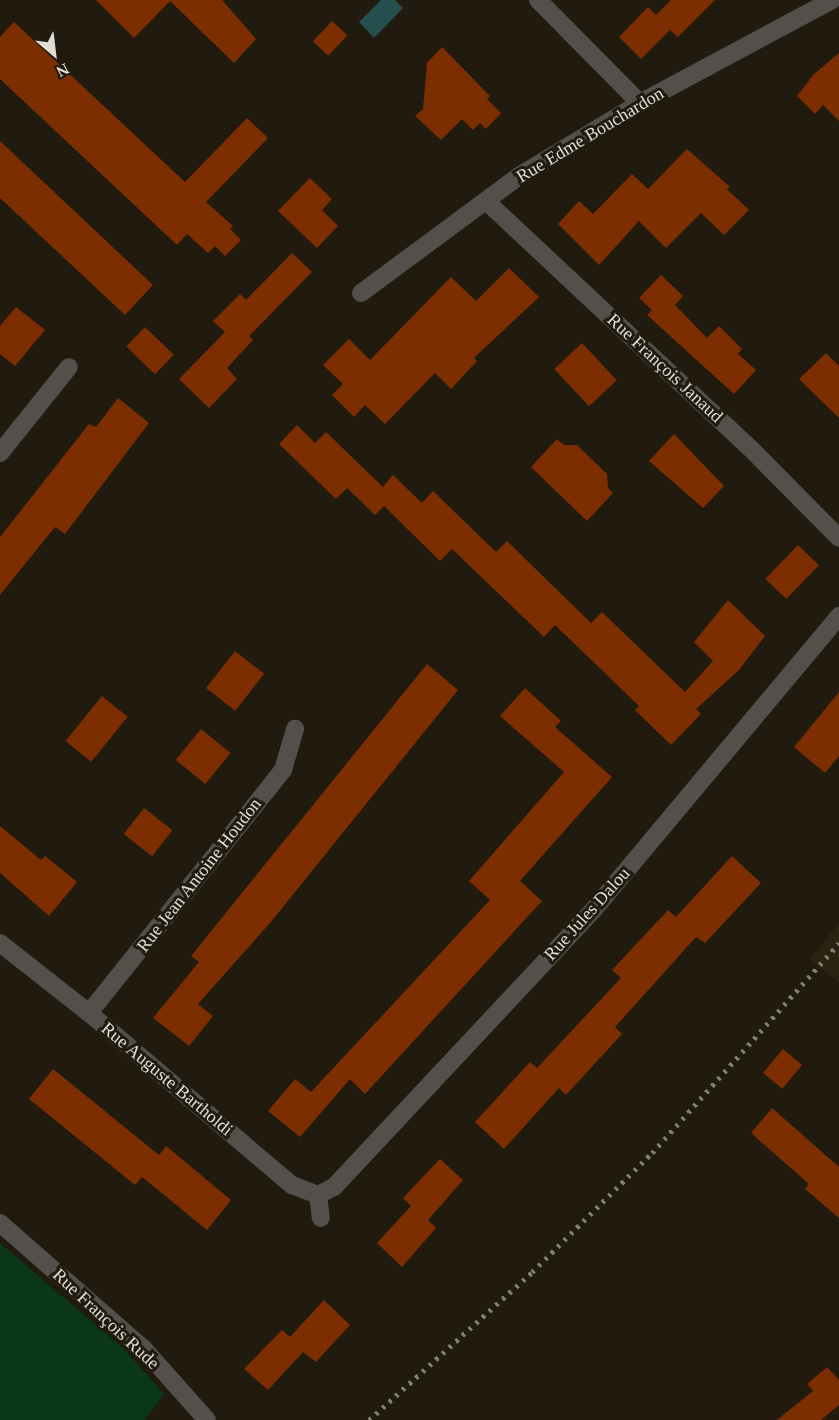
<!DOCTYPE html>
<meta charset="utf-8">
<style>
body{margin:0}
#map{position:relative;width:839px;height:1420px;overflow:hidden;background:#201a0f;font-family:Georgia,serif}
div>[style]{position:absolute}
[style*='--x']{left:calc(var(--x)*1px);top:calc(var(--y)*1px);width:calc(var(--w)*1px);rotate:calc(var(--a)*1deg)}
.built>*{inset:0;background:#2b2312}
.green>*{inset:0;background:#0a3717}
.water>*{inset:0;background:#265050}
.building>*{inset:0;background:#7c2e00;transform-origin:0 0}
.street>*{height:18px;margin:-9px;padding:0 9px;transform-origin:9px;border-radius:9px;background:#554f4b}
.rail>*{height:4.5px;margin-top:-2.25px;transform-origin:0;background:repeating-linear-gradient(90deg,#827d74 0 3px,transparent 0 9px)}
span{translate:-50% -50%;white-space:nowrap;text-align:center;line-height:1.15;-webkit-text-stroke:6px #201a0f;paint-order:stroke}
.street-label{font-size:18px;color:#e1ddd5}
.north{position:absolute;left:24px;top:24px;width:60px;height:60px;-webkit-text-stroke:4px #201a0f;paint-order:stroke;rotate:152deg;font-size:16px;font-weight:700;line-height:24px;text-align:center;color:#e1ddd5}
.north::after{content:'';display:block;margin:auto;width:21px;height:27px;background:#e1ddd5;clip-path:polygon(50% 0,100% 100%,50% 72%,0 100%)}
</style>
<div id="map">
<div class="built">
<i style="clip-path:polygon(839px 923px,839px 983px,810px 959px)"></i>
</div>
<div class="green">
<i style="clip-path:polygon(0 1243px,123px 1348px,164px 1394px,145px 1420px,0 1420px)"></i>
</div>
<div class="water">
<i style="clip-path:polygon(381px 0,395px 0,403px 8px,374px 38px,359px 22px)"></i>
</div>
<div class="building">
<i style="clip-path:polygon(96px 0,222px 0,256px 39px,234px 63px,170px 1px,134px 38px)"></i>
<i style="clip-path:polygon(671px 0,715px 0,678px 37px,670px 30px,641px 59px,619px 37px,648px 7px,656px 15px)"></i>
<i style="left:332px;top:21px;width:21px;height:28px;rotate:43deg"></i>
<i style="clip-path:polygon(14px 22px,185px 182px,247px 118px,268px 138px,206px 202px,233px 226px,230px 229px,241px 240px,225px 256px,215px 246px,208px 253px,187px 234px,177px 245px,0 79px,0 37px)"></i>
<i style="clip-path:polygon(442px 47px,490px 96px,487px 99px,501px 113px,486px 129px,480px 123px,473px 130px,462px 119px,441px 140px,415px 116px,423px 109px,427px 63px)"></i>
<i style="clip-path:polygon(839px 53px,839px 121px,823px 105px,815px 114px,797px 96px,814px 74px)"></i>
<i style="clip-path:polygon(0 141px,153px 285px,125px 315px,0 198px)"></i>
<i style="clip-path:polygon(687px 149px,730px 187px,727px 189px,749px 210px,724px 235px,701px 213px,666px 248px,639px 221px,599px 265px,558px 224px,579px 201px,593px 214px,632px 174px,648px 189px)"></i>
<i style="clip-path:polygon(310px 178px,332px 199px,322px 210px,338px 226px,317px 248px,278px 211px)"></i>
<i style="clip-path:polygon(292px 253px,312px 272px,249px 336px,253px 340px,227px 368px,237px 379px,209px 408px,179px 379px,225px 332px,213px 321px,240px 294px,246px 300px)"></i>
<i style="clip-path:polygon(509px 268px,539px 297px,474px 358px,477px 361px,451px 389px,435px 373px,385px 424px,365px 405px,354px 417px,332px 395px,343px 384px,323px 365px,349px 339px,370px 360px,451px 277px,476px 301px)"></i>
<i style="clip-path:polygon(661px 275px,683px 296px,675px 305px,707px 338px,719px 326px,742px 349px,738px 354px,756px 370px,734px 394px,647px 315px,652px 310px,639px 298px)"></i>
<i style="clip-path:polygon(16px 307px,45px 330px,15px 366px,0 354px,0 326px)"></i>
<i style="left:145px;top:327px;width:40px;height:27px;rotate:44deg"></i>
<i style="left:582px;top:343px;width:51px;height:38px;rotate:47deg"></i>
<i style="clip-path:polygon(826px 353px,839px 366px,839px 418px,799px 379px)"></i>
<i style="clip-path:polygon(118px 398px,149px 423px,65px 534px,55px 527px,0 595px,0 537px,89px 424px,96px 427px)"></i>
<i style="clip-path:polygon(297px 425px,315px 443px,326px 432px,383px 487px,393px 475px,422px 503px,433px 491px,496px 552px,507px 541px,591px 623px,602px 612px,685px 692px,713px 661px,694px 642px,728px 600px,765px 636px,739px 670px,696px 709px,701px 714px,671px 745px,635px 710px,639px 706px,555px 625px,544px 637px,452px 549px,440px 561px,384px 506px,375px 515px,347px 488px,336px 499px,279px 444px)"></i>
<i style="clip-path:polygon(674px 434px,724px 486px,703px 508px,649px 461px)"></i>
<i style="clip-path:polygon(557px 439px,564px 445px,577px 445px,607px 474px,608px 488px,613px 493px,587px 521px,531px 467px)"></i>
<i style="left:798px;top:545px;width:29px;height:47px;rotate:44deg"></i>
<i style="left:235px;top:651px;width:37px;height:47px;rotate:38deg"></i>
<i style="clip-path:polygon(427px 664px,458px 690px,270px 923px,198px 1004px,213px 1016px,189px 1046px,153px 1018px,199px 962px,191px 956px)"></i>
<i style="clip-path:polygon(525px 688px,561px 721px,555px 727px,612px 777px,520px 881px,542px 901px,365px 1094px,350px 1079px,300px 1137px,268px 1111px,295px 1079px,311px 1092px,490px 900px,469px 881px,564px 772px,500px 716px)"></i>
<i style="clip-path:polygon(839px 692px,839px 756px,825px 773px,794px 747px)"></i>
<i style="left:102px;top:696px;width:33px;height:58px;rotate:39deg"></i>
<i style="left:201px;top:729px;width:38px;height:40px;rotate:39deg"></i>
<i style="left:144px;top:808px;width:36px;height:33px;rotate:38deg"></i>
<i style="clip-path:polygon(0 826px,41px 860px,45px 856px,77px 882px,49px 916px,0 873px)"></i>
<i style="clip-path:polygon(732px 856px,761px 883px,705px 943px,696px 937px,615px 1027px,622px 1034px,566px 1095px,559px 1088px,504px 1149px,475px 1122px,530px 1062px,537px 1068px,621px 978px,612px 970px,668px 910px,676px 917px)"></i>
<i style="left:783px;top:1049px;width:25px;height:31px;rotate:40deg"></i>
<i style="clip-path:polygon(53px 1069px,159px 1155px,166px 1146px,231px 1200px,207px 1230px,142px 1177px,135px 1185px,29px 1099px)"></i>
<i style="clip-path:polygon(772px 1108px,839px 1167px,839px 1218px,805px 1189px,809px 1184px,751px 1133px)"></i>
<i style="clip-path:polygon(440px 1159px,463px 1180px,428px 1220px,436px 1228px,402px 1267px,377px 1243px,411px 1206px,403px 1198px)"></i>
<i style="clip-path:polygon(324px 1300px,350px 1325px,316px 1362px,303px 1352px,268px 1390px,244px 1369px,282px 1330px,290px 1337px)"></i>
<i style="clip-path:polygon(827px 1367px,839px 1380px,839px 1405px,821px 1420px,777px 1420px,813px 1391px,807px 1384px)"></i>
</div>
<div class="street">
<i style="--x:538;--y:0;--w:145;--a:45.3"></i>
<i style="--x:486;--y:201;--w:366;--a:43.1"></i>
<i style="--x:753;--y:451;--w:122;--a:45.3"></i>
<i style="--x:361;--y:293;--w:197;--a:-36.5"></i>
<i style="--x:519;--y:176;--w:141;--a:-31.1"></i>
<i style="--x:640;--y:103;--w:218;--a:-28.2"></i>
<i style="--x:0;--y:453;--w:110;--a:-51.3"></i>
<i style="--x:0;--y:943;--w:113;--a:38.2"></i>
<i style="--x:89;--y:1013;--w:266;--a:40.3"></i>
<i style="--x:292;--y:1185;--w:28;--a:21"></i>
<i style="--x:318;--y:1195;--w:23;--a:83"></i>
<i style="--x:89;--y:1013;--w:311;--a:-51.4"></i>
<i style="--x:283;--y:770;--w:43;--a:-73.7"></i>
<i style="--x:318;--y:1195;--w:18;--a:-27"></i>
<i style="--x:334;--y:1187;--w:382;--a:-46.9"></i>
<i style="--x:595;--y:908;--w:381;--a:-50.1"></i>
<i style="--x:0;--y:1223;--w:190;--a:41.2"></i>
<i style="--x:143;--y:1348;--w:96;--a:48.4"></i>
</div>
<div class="rail">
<i style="--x:369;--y:1420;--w:220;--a:-42.2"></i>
<i style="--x:532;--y:1272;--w:169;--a:-44.8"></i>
<i style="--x:652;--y:1153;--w:281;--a:-48.3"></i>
</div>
<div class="street-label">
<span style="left:590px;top:135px;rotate:-31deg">Rue Edme Bouchardon</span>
<span style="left:665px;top:368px;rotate:43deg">Rue François Janaud</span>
<span style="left:199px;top:875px;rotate:-52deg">Rue Jean Antoine Houdon</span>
<span style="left:587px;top:914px;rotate:-48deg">Rue Jules Dalou</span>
<span style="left:167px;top:1079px;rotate:40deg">Rue Auguste Bartholdi</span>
<span style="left:106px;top:1319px;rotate:43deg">Rue François Rude</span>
</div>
<div class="north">N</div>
</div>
